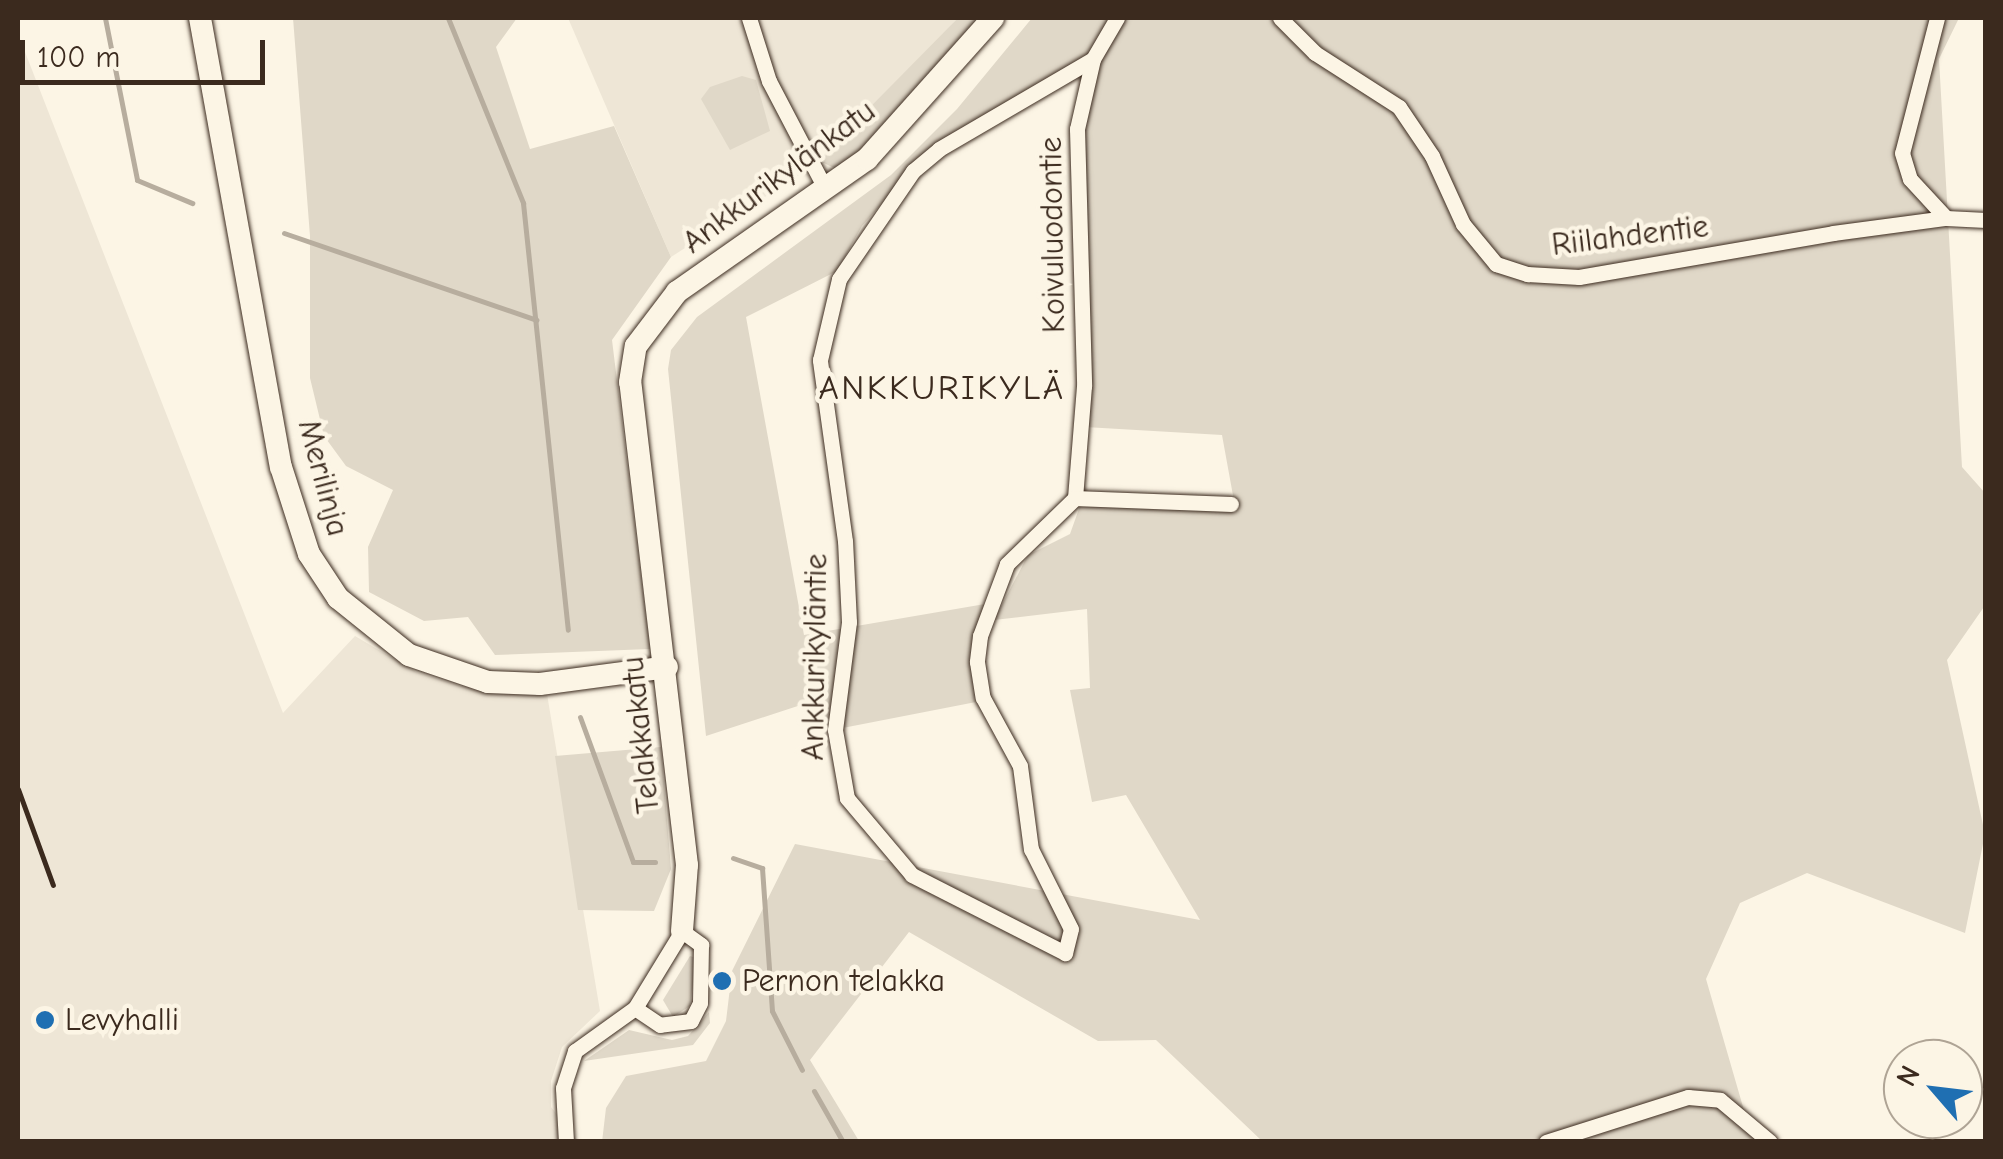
<!DOCTYPE html>
<meta charset="utf-8">
<style>
body{margin:0}
#map{position:relative;width:2003px;height:1159px;overflow:hidden;background:#fcf5e5;font-family:"Comic Neue",sans-serif}
div>[style]{position:absolute}
[style*='--x']{left:calc(var(--x)*1px);top:calc(var(--y)*1px);width:calc(var(--w)*1px);rotate:calc(var(--a)*1deg)}
.built>*{inset:0;background:#eee6d6}
.green>*{inset:0;background:#e0d8c8}
.stream>*{height:5px;margin:-2.5px;padding:0 2.5px;transform-origin:2.5px;border-radius:2.5px;background:#b7ad9e}
.roads{filter:drop-shadow(0 0 2px #3b2a1e) drop-shadow(0 0 2px #3b2a1e)}
.street>*{height:15px;margin:-7.5px;padding:0 7.5px;transform-origin:7.5px;border-radius:7.5px;background:#fcf5e5}
.secondary>*{height:22px;margin:-11px;padding:0 11px;transform-origin:11px;border-radius:11px;background:#fcf5e5}
.rail>*{height:5px;margin:-2.5px;padding:0 2.5px;transform-origin:2.5px;border-radius:2.5px;background:#3b2a1e}
.dots>*{width:28px;height:28px;translate:-50% -50%;box-sizing:border-box;border:5px solid #fcf5e5;border-radius:50%}
span{translate:-50% -50%;white-space:nowrap;text-align:center;line-height:1.15;-webkit-text-stroke:9px #fcf5e5;paint-order:stroke}
.street-label{font-size:32px;color:#3b2a1e}
.poi-label{font-size:32px;color:#3b2a1e}
.left{translate:0 -50%;text-align:left}
.neighbourhood-label{font-size:35px;color:#3b2a1e;letter-spacing:2.5px}
.frame{position:absolute;inset:0;border:20px solid #3b2a1e;pointer-events:none}
.north{position:absolute;left:1883px;top:1039px;width:100px;height:100px;box-sizing:border-box;background:#fcf5e5;border:2px solid #afa495;border-radius:50%;rotate:298deg;font-size:28px;font-weight:700;line-height:40px;text-align:center;color:#3b2a1e}
.north::after{content:'';display:block;margin:auto;width:35px;height:45px;background:#1f6fb2;clip-path:polygon(50% 0,100% 100%,50% 72%,0 100%)}
.scale{position:absolute;left:20px;top:40px;width:245px;height:45px;box-sizing:border-box;border:5px solid #3b2a1e;border-top:0;padding-left:12px;font-size:30px;line-height:35px;white-space:nowrap;color:#3b2a1e;-webkit-text-stroke:8px #fcf5e5;paint-order:stroke}
</style>
<div id="map">
<div class="built">
<i style="clip-path:polygon(568px 18px,958px 18px,877px 107px,804px 172px,671px 257px)"></i>
<i style="clip-path:polygon(18px 34px,283px 713px,355px 636px,416px 672px,460px 686px,547px 694px,600px 1011px,562px 1047px,551px 1081px,551px 1107px,578px 1141px,18px 1141px)"></i>
</div>
<div class="green">
<i style="clip-path:polygon(293px 18px,517px 18px,496px 47px,530px 149px,614px 126px,671px 257px,612px 340px,650px 649px,495px 655px,468px 617px,424px 621px,369px 592px,368px 547px,393px 490px,346px 466px,324px 436px,310px 378px,310px 236px)"></i>
<i style="clip-path:polygon(958px 18px,982px 18px,863px 151px,836px 169px,818px 160px)"></i>
<i style="clip-path:polygon(1032px 18px,1959px 18px,1939px 59px,1962px 467px,1985px 493px,1986px 604px,1947px 660px,1985px 834px,1965px 933px,1807px 873px,1740px 903px,1706px 979px,1750px 1131px,1760px 1141px,1262px 1141px,1156px 1040px,1098px 1041px,909px 932px,810px 1060px,859px 1141px,602px 1142px,606px 1108px,626px 1076px,706px 1061px,726px 1021px,732px 971px,795px 844px,1200px 920px,1126px 795px,1092px 802px,1070px 690px,1090px 688px,1087px 609px,994px 620px,1028px 555px,1070px 534px,1080px 506px,1236px 512px,1222px 435px,1085px 427px,1084px 118px,1097px 69px,1078px 64px,920px 160px,862px 226px,837px 271px,746px 317px,804px 635px,985px 604px,976px 702px,822px 732px,816px 700px,706px 736px,668px 369px,671px 350px,697px 317px,891px 175px,957px 109px)"></i>
<i style="clip-path:polygon(742px 76px,756px 80px,770px 131px,730px 150px,701px 99px,710px 87px)"></i>
<i style="clip-path:polygon(661px 747px,671px 869px,654px 911px,578px 910px,555px 756px)"></i>
<i style="clip-path:polygon(690px 956px,696px 958px,690px 1006px,673px 1017px,663px 1000px)"></i>
<i style="clip-path:polygon(709px 1012px,710px 1023px,693px 1045px,584px 1061px,629px 1030px,672px 1040px,688px 1036px)"></i>
</div>
<div class="stream">
<i style="--x:105;--y:18;--w:165;--a:78.8"></i>
<i style="--x:137;--y:180;--w:60;--a:22.7"></i>
<i style="--x:448;--y:18;--w:200;--a:67.9"></i>
<i style="--x:523;--y:203;--w:429;--a:84"></i>
<i style="--x:284;--y:233;--w:267;--a:19"></i>
<i style="--x:580;--y:717;--w:154;--a:69.9"></i>
<i style="--x:633;--y:862;--w:22;--a:0"></i>
<i style="--x:733;--y:858;--w:31;--a:19"></i>
<i style="--x:762;--y:868;--w:143;--a:86"></i>
<i style="--x:772;--y:1011;--w:66;--a:63"></i>
<i style="--x:814;--y:1091;--w:59;--a:60.4"></i>
</div>
<div class="roads">
<div class="street">
<i style="--x:749;--y:18;--w:66;--a:72.4"></i>
<i style="--x:769;--y:81;--w:123;--a:62.4"></i>
<i style="--x:1280;--y:18;--w:49;--a:45"></i>
<i style="--x:1315;--y:53;--w:100;--a:32.7"></i>
<i style="--x:1399;--y:107;--w:59;--a:56"></i>
<i style="--x:1432;--y:156;--w:75;--a:65.5"></i>
<i style="--x:1463;--y:224;--w:52;--a:50.5"></i>
<i style="--x:1496;--y:264;--w:33;--a:18"></i>
<i style="--x:1527;--y:274;--w:52;--a:3.3"></i>
<i style="--x:1579;--y:277;--w:258;--a:-9.8"></i>
<i style="--x:1833;--y:233;--w:114;--a:-7.6"></i>
<i style="--x:1946;--y:218;--w:40;--a:2.9"></i>
<i style="--x:1937;--y:18;--w:139;--a:104.5"></i>
<i style="--x:1902;--y:153;--w:27;--a:73"></i>
<i style="--x:1910;--y:179;--w:53;--a:47.3"></i>
<i style="--x:1093;--y:59;--w:72;--a:102.9"></i>
<i style="--x:1077;--y:129;--w:257;--a:88.4"></i>
<i style="--x:1084;--y:386;--w:112;--a:94.6"></i>
<i style="--x:1075;--y:498;--w:95;--a:135.9"></i>
<i style="--x:1007;--y:564;--w:77;--a:110.6"></i>
<i style="--x:980;--y:636;--w:26;--a:97"></i>
<i style="--x:977;--y:662;--w:36;--a:81"></i>
<i style="--x:983;--y:698;--w:77;--a:61.4"></i>
<i style="--x:1020;--y:766;--w:84;--a:82.5"></i>
<i style="--x:1031;--y:849;--w:89;--a:63.4"></i>
<i style="--x:1071;--y:929;--w:25;--a:104"></i>
<i style="--x:1065;--y:953;--w:172;--a:-153"></i>
<i style="--x:912;--y:875;--w:101;--a:-130.2"></i>
<i style="--x:847;--y:798;--w:69;--a:-100"></i>
<i style="--x:835;--y:730;--w:109;--a:-82.6"></i>
<i style="--x:849;--y:622;--w:81;--a:-92.8"></i>
<i style="--x:845;--y:541;--w:183;--a:-97.9"></i>
<i style="--x:820;--y:360;--w:83;--a:-76.8"></i>
<i style="--x:839;--y:279;--w:131;--a:-55.6"></i>
<i style="--x:913;--y:171;--w:34;--a:-40"></i>
<i style="--x:939;--y:149;--w:178;--a:-30.3"></i>
<i style="--x:1093;--y:59;--w:48;--a:-59.7"></i>
<i style="--x:1075;--y:498;--w:156;--a:2.2"></i>
<i style="--x:566;--y:1142;--w:54;--a:-93.2"></i>
<i style="--x:563;--y:1088;--w:39;--a:-72"></i>
<i style="--x:575;--y:1051;--w:74;--a:-35.6"></i>
<i style="--x:635;--y:1008;--w:90;--a:-58.6"></i>
<i style="--x:682;--y:931;--w:24;--a:36"></i>
<i style="--x:701;--y:945;--w:58;--a:91"></i>
<i style="--x:700;--y:1003;--w:20;--a:117"></i>
<i style="--x:691;--y:1021;--w:31;--a:173"></i>
<i style="--x:660;--y:1025;--w:30;--a:-146"></i>
<i style="--x:1546;--y:1142;--w:149;--a:-17.6"></i>
<i style="--x:1688;--y:1097;--w:32;--a:5"></i>
<i style="--x:1720;--y:1100;--w:65;--a:40"></i>
</div>
<div class="secondary">
<i style="--x:200;--y:18;--w:456;--a:79.8"></i>
<i style="--x:281;--y:467;--w:91;--a:72.2"></i>
<i style="--x:309;--y:554;--w:53;--a:56.6"></i>
<i style="--x:338;--y:598;--w:91;--a:38.8"></i>
<i style="--x:409;--y:655;--w:83;--a:18.9"></i>
<i style="--x:488;--y:682;--w:52;--a:2.2"></i>
<i style="--x:540;--y:684;--w:128;--a:-7.6"></i>
<i style="--x:682;--y:931;--w:66;--a:-85.7"></i>
<i style="--x:687;--y:865;--w:486;--a:-96.7"></i>
<i style="--x:630;--y:382;--w:36;--a:-81"></i>
<i style="--x:636;--y:346;--w:68;--a:-52.8"></i>
<i style="--x:677;--y:292;--w:232;--a:-35"></i>
<i style="--x:867;--y:159;--w:189;--a:-48.2"></i>
</div>
</div>
<div class="rail">
<i style="--x:18;--y:789;--w:102;--a:70"></i>
</div>
<div class="dots">
<i style="left:722px;top:981px;background:#1f6fb2"></i>
<i style="left:45px;top:1020px;background:#1f6fb2"></i>
</div>
<div class="street-label">
<span style="left:779px;top:177px;rotate:-37deg">Ankkurikylänkatu</span>
<span style="left:1053px;top:235px;rotate:-91deg">Koivuluodontie</span>
<span style="left:1630px;top:236px;rotate:-7deg">Riilahdentie</span>
<span style="left:323px;top:478px;rotate:75deg">Merilinja</span>
<span style="left:815px;top:657px;rotate:-89deg">Ankkurikyläntie</span>
<span style="left:641px;top:735px;rotate:-96deg">Telakkakatu</span>
</div>
<div class="poi-label">
<span class="left" style="left:742px;top:981px">Pernon telakka</span>
<span class="left" style="left:65px;top:1020px">Levyhalli</span>
</div>
<div class="neighbourhood-label">
<span style="left:942px;top:388px">ANKKURIKYLÄ</span>
</div>
<div class="frame"></div>
<div class="north">N</div>
<div class="scale">100 m</div>
</div>
